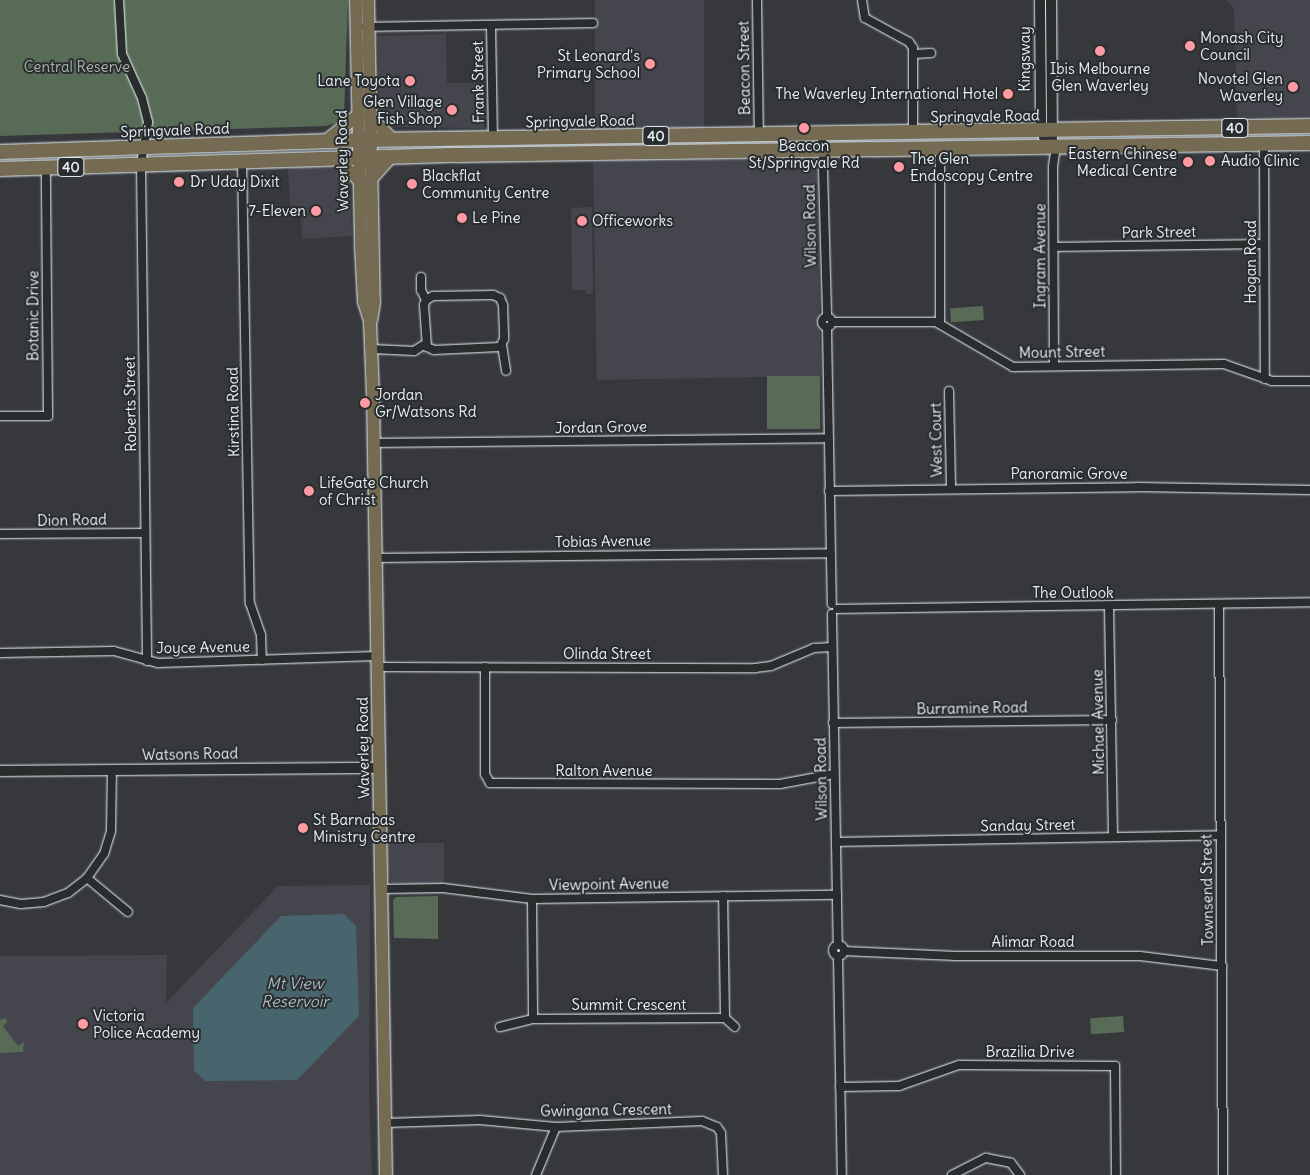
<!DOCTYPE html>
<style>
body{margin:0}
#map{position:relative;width:1310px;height:1175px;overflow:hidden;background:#36383c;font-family:Delius,sans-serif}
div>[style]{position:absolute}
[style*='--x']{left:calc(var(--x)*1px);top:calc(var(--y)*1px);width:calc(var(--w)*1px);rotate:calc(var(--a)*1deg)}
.built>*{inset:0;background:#45464d;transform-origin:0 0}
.green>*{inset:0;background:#576b56;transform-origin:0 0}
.water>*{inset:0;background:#48646d}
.roads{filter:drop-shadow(0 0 1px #e8f1f8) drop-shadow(0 0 1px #e8f1f8)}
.minor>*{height:8px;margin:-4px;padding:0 4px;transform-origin:4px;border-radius:4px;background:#2a2d2e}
.minor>.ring{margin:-4px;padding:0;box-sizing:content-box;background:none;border:8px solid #2a2d2e;border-radius:50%}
.tertiary>*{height:10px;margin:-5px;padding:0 5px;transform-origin:5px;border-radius:5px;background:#2a2d2e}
.primary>*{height:12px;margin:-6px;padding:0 6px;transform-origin:6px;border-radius:6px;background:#746b52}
.trunk>*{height:14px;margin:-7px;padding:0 7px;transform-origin:7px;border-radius:7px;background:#746b52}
.dots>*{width:14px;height:14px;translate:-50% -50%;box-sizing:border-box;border:2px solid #2a2d2e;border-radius:50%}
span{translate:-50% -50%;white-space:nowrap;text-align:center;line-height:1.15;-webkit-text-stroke:4px #2a2d2e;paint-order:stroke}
.shield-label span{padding:1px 4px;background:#2a2d2e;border:1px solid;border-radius:4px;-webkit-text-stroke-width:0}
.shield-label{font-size:14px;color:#e8f1f8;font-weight:700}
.poi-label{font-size:15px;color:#e8f1f8}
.left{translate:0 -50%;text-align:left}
.right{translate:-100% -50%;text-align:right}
.street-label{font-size:15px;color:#e8f1f8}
.park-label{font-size:15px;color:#a7b5af}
.water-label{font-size:16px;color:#a8b9c0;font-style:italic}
</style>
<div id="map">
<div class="built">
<i style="left:595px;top:0;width:109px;height:129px"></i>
<i style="clip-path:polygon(1226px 0,1310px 0,1310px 117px,1237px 117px,1234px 9px)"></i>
<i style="clip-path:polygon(446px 34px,447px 83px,484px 83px,484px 128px,395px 127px,380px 113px,377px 36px)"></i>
<i style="left:817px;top:158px;width:218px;height:224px;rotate:89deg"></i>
<i style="clip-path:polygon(330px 166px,350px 182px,352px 236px,302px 239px,301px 217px,291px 217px,288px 168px)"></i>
<i style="clip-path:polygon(592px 207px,593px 290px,592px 294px,586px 294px,585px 290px,572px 290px,571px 208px)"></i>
<i style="clip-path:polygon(388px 843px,444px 843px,444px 884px,392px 883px,388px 877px)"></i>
<i style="clip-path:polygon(370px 885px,369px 1092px,372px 1175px,0 1175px,0 956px,167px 955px,166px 1003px,278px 886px)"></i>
</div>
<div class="green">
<i style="clip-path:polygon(0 0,348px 0,344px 116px,339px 122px,326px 126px,0 136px)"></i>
<i style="left:983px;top:306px;width:14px;height:33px;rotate:86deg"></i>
<i style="left:767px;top:376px;width:53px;height:53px"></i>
<i style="clip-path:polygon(438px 896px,438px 939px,394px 938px,393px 900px,396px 897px)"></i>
<i style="left:1123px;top:1016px;width:16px;height:33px;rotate:86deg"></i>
<i style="clip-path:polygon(6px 1018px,7px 1022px,3px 1026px,18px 1046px,24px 1042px,23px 1052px,0 1053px,0 1020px)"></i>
</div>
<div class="water">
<i style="clip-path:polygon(344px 914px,356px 926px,359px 1016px,297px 1080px,206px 1081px,194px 1071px,193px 1008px,281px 916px)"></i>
</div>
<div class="roads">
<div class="minor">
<i style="--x:119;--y:0;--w:54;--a:86.8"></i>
<i style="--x:122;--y:54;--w:48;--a:65.6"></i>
<i style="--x:142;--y:98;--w:25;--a:76"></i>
<i style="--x:148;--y:122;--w:43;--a:99.5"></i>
<i style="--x:141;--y:164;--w:497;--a:89.3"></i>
<i style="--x:757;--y:0;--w:135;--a:89.2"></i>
<i style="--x:862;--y:0;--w:18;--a:81"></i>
<i style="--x:865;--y:18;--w:50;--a:28.6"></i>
<i style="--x:909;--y:42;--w:7;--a:56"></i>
<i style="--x:913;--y:48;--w:85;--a:90"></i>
<i style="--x:491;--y:25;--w:114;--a:89"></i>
<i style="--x:365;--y:27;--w:228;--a:-1"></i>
<i style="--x:914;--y:54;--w:17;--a:-3"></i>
<i style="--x:822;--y:134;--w:183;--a:88.4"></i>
<i style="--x:1264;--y:144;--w:235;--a:89.8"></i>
<i style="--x:242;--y:161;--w:442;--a:89"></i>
<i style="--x:250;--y:603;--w:34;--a:71"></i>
<i style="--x:261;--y:635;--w:25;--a:88"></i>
<i style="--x:1054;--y:247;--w:210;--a:-0.8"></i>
<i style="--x:421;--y:277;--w:13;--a:90"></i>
<i style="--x:421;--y:290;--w:11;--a:63"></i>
<i style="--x:493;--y:295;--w:8;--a:23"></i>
<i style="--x:500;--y:298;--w:8;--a:67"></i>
<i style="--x:503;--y:305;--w:34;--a:88"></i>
<i style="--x:504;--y:339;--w:9;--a:117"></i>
<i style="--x:500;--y:347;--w:66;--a:177.4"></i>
<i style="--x:434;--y:350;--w:8;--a:-157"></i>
<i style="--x:427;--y:347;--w:42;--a:-94.1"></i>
<i style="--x:424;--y:305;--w:5;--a:-68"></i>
<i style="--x:426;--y:300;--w:8;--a:-30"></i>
<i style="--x:433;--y:296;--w:60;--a:-1"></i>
<i class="ring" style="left:822px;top:317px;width:2px;height:2px"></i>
<i style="--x:832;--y:322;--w:104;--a:0"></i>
<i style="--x:936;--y:322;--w:89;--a:30.3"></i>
<i style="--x:1013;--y:367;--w:211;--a:-0.8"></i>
<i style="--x:1224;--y:364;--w:51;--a:19.5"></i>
<i style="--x:1272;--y:381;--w:38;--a:0"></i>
<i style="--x:940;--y:324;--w:176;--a:-90"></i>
<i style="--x:827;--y:328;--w:276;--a:89"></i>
<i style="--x:502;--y:345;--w:26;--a:81"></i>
<i style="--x:372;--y:349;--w:42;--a:2.7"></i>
<i style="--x:414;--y:351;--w:13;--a:-32"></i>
<i style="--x:1054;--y:366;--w:200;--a:-90.3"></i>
<i style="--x:1053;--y:166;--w:19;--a:-81"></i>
<i style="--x:949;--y:391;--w:97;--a:88.8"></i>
<i style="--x:0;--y:416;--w:48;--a:0"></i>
<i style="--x:48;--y:416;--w:249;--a:-90.5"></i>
<i style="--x:374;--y:443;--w:454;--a:-0.6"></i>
<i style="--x:829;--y:491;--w:308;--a:-0.7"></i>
<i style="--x:1137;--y:487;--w:173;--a:1"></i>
<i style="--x:0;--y:534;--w:145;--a:-0.4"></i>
<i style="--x:376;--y:558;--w:454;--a:-0.6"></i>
<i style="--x:1219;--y:604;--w:571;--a:89.6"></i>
<i style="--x:1109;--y:607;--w:230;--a:89"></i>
<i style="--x:837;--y:609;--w:473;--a:-0.8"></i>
<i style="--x:832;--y:614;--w:330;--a:89"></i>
<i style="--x:0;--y:653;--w:114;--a:-1"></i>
<i style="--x:114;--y:651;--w:46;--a:15.3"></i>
<i style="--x:158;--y:663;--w:219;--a:-1.8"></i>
<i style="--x:378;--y:667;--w:377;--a:0.2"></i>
<i style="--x:755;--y:668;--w:16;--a:-7"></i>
<i style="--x:771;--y:666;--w:47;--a:-22.7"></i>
<i style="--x:814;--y:648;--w:18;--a:-3"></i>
<i style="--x:485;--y:667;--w:107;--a:90"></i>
<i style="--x:485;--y:774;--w:10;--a:61"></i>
<i style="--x:490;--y:783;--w:290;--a:0.2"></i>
<i style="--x:780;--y:784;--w:55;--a:-10.5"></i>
<i style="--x:833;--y:723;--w:279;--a:-0.6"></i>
<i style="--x:836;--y:842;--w:384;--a:-1"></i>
<i style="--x:87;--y:878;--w:53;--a:39.7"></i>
<i style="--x:382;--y:889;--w:61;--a:-0.9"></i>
<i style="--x:443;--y:888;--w:90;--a:7"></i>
<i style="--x:532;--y:899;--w:305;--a:-0.8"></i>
<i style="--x:532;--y:899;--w:120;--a:89.5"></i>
<i style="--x:0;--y:900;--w:21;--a:11"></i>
<i style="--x:21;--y:904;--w:23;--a:-5"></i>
<i style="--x:44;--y:902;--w:26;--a:-21"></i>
<i style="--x:68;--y:893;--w:24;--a:-38"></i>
<i style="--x:87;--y:878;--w:29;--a:-55"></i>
<i style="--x:104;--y:854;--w:24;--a:-73"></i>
<i style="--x:111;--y:831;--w:61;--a:-89.1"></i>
<i class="ring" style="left:832.5px;top:944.5px;width:3px;height:3px"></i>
<i style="--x:844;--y:951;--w:112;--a:2.6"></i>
<i style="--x:956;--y:956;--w:184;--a:0"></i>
<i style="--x:1140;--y:956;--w:83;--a:7"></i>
<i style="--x:838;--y:956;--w:219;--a:89"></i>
<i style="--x:725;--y:1018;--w:13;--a:42"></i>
<i style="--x:500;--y:1027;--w:34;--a:-14"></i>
<i style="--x:533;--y:1019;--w:192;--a:-0.3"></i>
<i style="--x:725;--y:1018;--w:122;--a:-90.9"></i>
<i style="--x:840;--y:1087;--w:59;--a:-1"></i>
<i style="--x:899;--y:1086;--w:64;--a:-19.3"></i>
<i style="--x:959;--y:1065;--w:156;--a:0.4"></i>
<i style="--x:1115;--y:1066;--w:109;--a:89.5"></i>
<i style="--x:385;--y:1123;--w:95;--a:-1.8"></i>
<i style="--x:480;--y:1120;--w:76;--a:5.3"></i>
<i style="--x:556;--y:1127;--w:146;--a:-2.4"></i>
<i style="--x:702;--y:1121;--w:16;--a:22"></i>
<i style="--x:717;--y:1127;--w:7;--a:56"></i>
<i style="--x:721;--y:1133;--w:42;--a:87.3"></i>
<i style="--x:536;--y:1175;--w:52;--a:-67.4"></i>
<i style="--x:952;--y:1175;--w:38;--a:-27"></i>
<i style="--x:986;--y:1158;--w:25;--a:11"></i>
<i style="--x:1011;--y:1163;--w:15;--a:53"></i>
</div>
<div class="tertiary">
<i style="--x:1040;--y:0;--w:123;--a:89.5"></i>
<i style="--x:1041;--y:123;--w:25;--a:78"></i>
<i style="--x:1051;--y:0;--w:147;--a:89.6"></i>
<i style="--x:0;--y:771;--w:380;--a:-0.5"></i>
</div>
<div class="primary">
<i style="--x:356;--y:0;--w:246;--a:88.8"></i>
<i style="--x:361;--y:246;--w:56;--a:86.9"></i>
<i style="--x:364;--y:302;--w:20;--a:72"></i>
<i style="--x:370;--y:321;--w:74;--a:87.7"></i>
<i style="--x:373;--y:395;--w:780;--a:89.05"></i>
<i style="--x:368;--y:0;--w:302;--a:88.9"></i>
<i style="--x:374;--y:302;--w:18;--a:99"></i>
<i style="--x:370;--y:117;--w:31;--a:45"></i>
<i style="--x:326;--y:141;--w:40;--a:-39"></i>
<i style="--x:336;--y:158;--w:32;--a:44"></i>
<i style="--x:371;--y:179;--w:30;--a:-48"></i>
</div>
<div class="trunk">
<i style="--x:0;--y:152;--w:370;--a:-1.9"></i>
<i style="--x:370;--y:140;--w:940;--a:-0.85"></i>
<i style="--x:0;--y:169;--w:457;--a:-1.8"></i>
<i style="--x:457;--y:155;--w:853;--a:-0.81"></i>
</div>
</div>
<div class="dots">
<i style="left:1190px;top:46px;background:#ff9aa2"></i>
<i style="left:1100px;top:51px;background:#ff9aa2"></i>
<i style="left:650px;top:64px;background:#ff9aa2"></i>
<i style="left:410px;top:81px;background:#ff9aa2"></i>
<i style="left:1293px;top:87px;background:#ff9aa2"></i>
<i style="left:1008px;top:94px;background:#ff9aa2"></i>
<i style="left:452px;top:110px;background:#ff9aa2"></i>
<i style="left:804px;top:128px;background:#ff9aa2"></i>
<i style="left:1210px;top:161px;background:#ff9aa2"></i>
<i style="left:1188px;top:162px;background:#ff9aa2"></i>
<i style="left:899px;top:167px;background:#ff9aa2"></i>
<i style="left:179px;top:182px;background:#ff9aa2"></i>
<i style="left:412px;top:184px;background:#ff9aa2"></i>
<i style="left:316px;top:211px;background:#ff9aa2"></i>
<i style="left:462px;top:218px;background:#ff9aa2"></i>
<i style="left:582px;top:221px;background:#ff9aa2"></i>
<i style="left:365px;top:403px;background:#ff9aa2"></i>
<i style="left:309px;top:491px;background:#ff9aa2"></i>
<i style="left:303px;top:828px;background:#ff9aa2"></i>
<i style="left:83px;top:1024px;background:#ff9aa2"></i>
</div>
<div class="shield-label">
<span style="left:1235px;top:128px">40</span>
<span style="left:656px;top:136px">40</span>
<span style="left:71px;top:167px">40</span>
</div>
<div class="poi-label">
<span class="left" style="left:1200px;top:46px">Monash City<br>Council</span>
<span class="right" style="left:640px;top:64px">St Leonard's<br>Primary School</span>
<span style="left:1100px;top:77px">Ibis Melbourne<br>Glen Waverley</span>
<span class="right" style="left:1283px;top:87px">Novotel Glen<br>Waverley</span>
<span class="right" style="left:400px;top:81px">Lane Toyota</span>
<span class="right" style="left:998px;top:94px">The Waverley International Hotel</span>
<span class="right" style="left:442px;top:110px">Glen Village<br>Fish Shop</span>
<span style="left:804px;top:154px">Beacon<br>St/Springvale Rd</span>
<span class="right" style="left:1177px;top:162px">Eastern Chinese<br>Medical Centre</span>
<span class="left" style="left:910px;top:167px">The Glen<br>Endoscopy Centre</span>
<span class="left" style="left:1221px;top:161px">Audio Clinic</span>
<span class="left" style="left:422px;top:184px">Blackflat<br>Community Centre</span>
<span class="left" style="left:190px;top:182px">Dr Uday Dixit</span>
<span class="right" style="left:306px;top:211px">7-Eleven</span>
<span class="left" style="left:472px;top:218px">Le Pine</span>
<span class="left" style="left:592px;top:221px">Officeworks</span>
<span class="left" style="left:375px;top:403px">Jordan<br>Gr/Watsons Rd</span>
<span class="left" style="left:319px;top:491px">LifeGate Church<br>of Christ</span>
<span class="left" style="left:313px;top:828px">St Barnabas<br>Ministry Centre</span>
<span class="left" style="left:93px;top:1024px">Victoria<br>Police Academy</span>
</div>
<div class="street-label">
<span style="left:1025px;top:59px;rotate:-90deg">Kingsway</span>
<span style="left:744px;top:68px;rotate:-91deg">Beacon Street</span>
<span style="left:478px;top:82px;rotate:-91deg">Frank Street</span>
<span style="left:985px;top:116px;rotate:-1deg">Springvale Road</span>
<span style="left:580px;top:121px;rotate:-1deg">Springvale Road</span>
<span style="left:175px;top:130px;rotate:-2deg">Springvale Road</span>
<span style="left:342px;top:161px;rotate:-91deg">Waverley Road</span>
<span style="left:810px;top:226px;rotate:-91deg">Wilson Road</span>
<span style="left:1159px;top:232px;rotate:-1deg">Park Street</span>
<span style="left:1040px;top:256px;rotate:-90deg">Ingram Avenue</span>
<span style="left:1251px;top:262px;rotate:-90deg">Hogan Road</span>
<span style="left:33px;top:316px;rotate:-90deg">Botanic Drive</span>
<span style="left:1062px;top:352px;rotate:-1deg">Mount Street</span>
<span style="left:130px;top:404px;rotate:-91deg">Roberts Street</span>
<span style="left:233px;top:412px;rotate:-91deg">Kirstina Road</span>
<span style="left:601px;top:427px;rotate:-1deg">Jordan Grove</span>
<span style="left:936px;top:440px;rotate:-91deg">West Court</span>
<span style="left:1069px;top:474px">Panoramic Grove</span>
<span style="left:72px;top:520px;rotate:-1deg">Dion Road</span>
<span style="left:603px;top:541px;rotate:-1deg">Tobias Avenue</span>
<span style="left:1073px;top:593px">The Outlook</span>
<span style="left:203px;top:647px;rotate:-1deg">Joyce Avenue</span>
<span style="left:607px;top:654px">Olinda Street</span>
<span style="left:972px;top:708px;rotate:-1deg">Burramine Road</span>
<span style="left:1098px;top:722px;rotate:-91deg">Michael Avenue</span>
<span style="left:363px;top:748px;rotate:-91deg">Waverley Road</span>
<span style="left:190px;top:754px;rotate:-1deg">Watsons Road</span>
<span style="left:604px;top:771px">Ralton Avenue</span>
<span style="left:821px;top:779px;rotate:-91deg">Wilson Road</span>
<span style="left:1028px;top:825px;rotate:-1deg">Sanday Street</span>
<span style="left:609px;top:884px;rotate:-1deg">Viewpoint Avenue</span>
<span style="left:1207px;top:890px;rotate:-91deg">Townsend Street</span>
<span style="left:1033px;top:942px">Alimar Road</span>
<span style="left:629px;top:1005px">Summit Crescent</span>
<span style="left:1030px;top:1052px">Brazilia Drive</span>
<span style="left:606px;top:1110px;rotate:-1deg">Gwingana Crescent</span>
</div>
<div class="park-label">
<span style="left:77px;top:67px">Central Reserve</span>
</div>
<div class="water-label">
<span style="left:295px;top:992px">Mt View<br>Reservoir</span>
</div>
</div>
